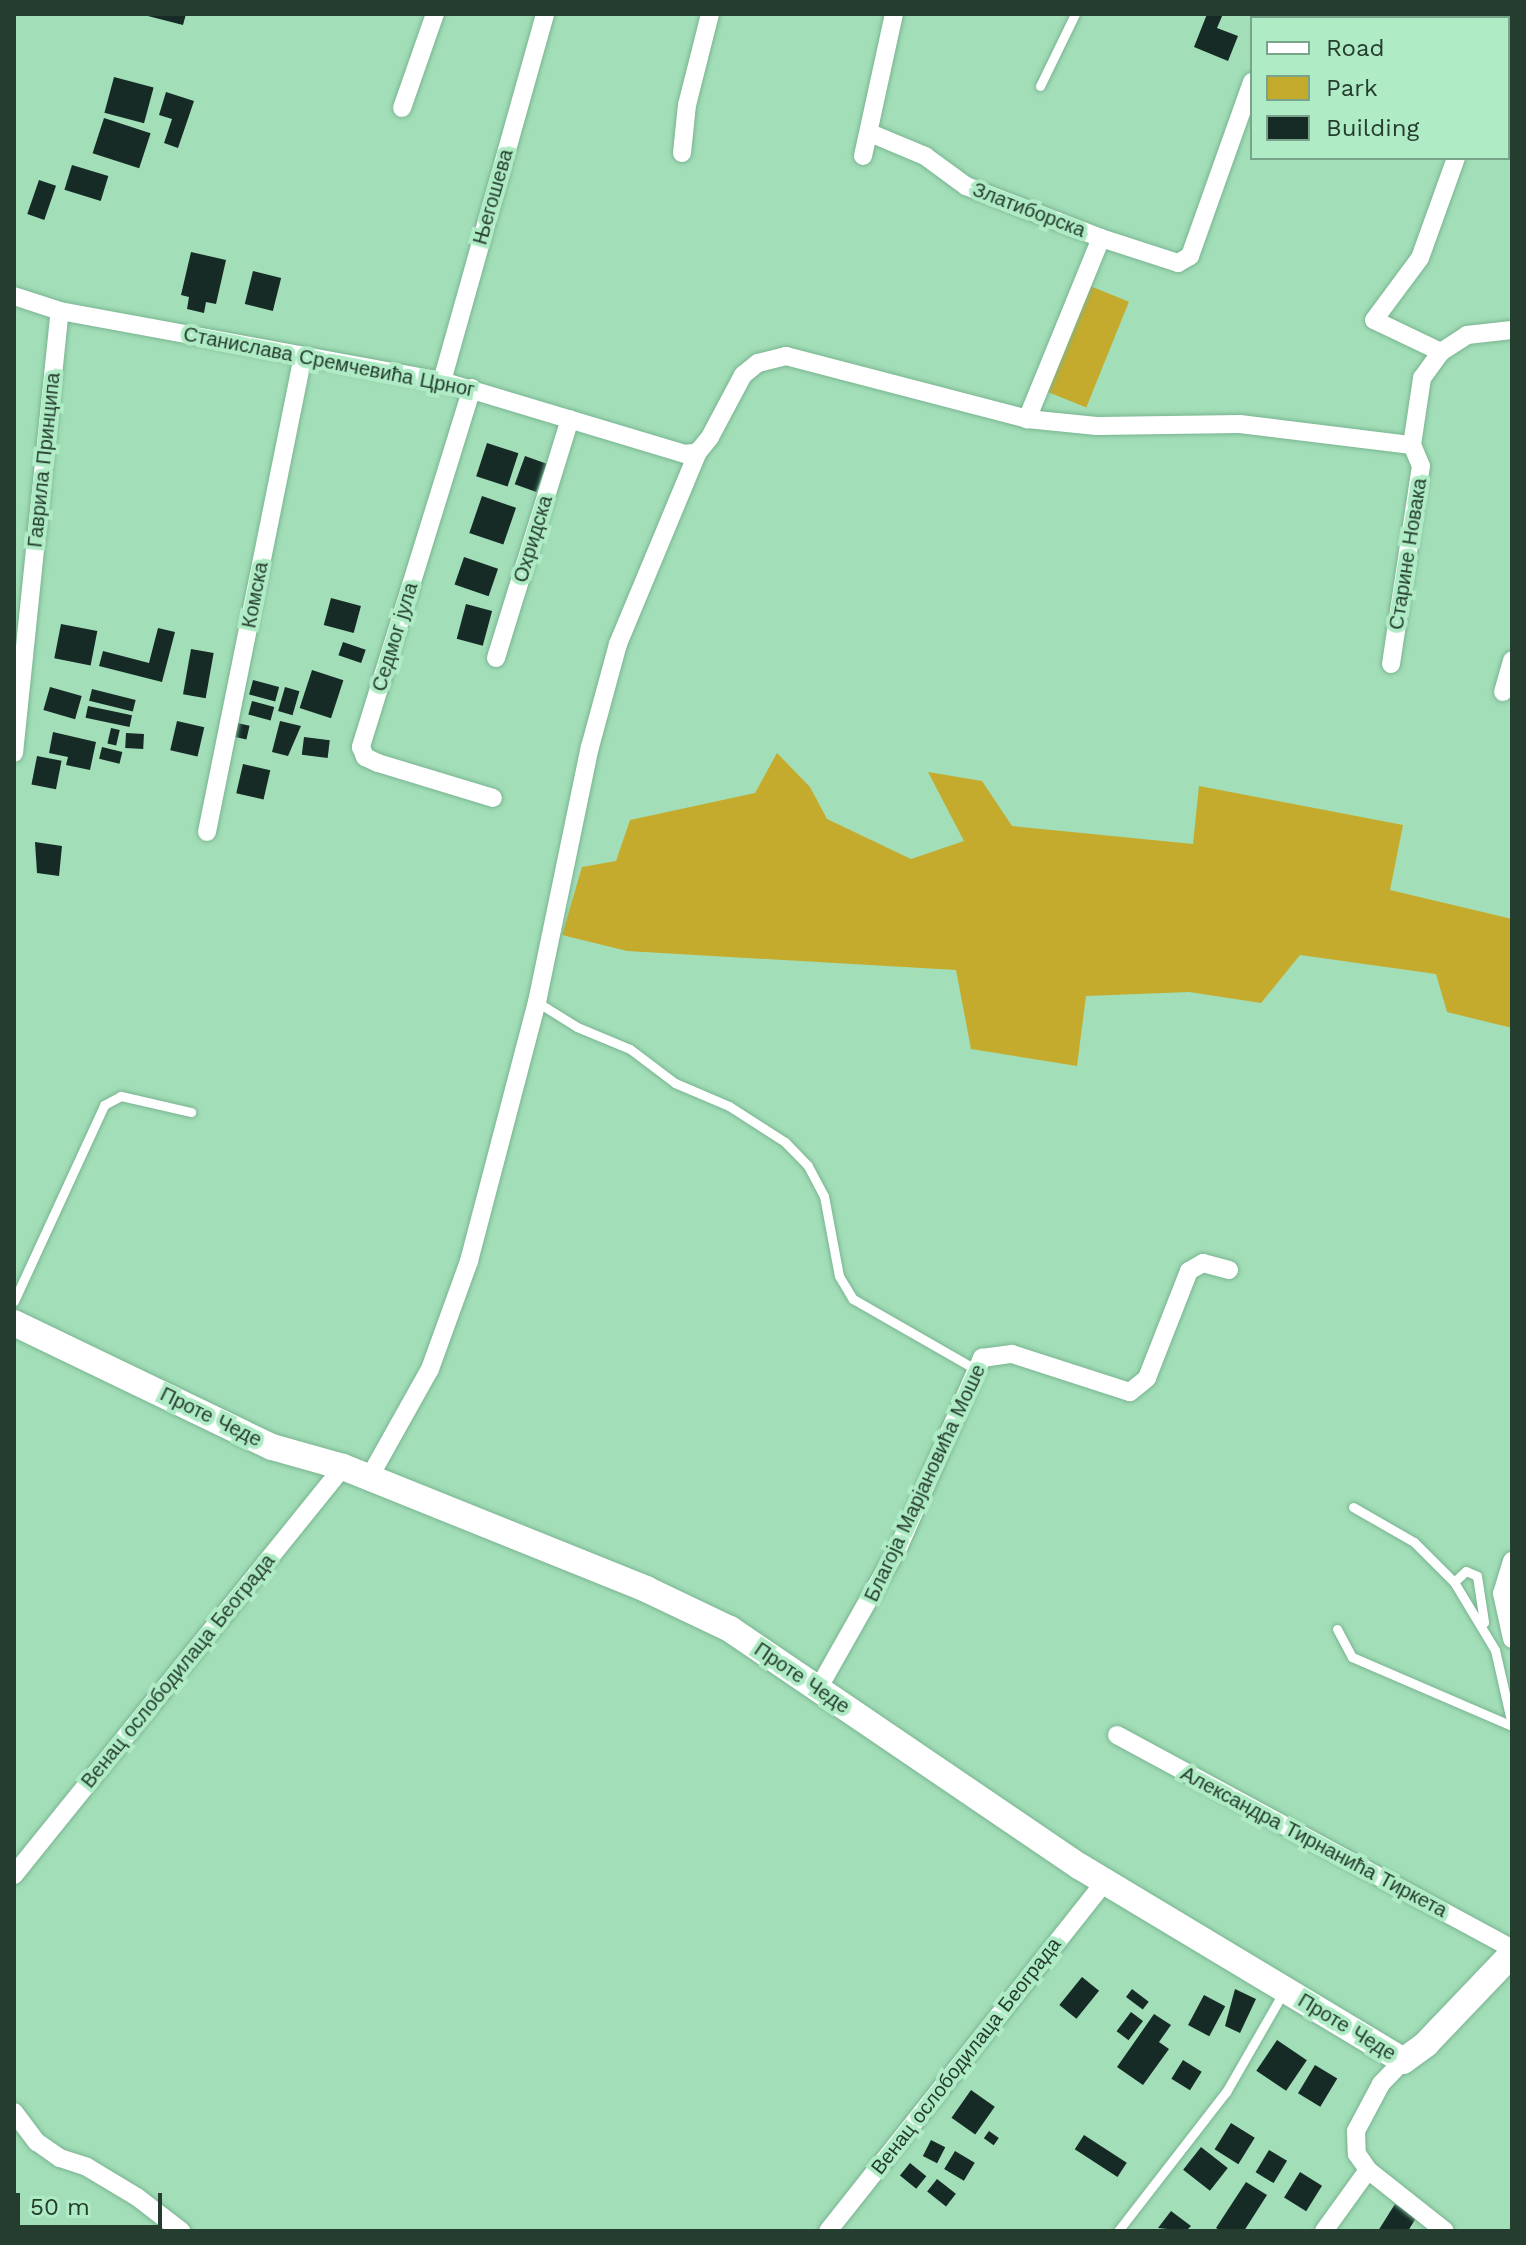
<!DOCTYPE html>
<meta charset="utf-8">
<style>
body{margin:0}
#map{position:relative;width:1526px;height:2245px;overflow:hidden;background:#a2deb8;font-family:"Work Sans",sans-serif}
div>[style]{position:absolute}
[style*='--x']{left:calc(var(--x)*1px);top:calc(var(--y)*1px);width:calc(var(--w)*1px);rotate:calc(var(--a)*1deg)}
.green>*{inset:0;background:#c5ab2d;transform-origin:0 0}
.building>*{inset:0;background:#162b26;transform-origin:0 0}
.roads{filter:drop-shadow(0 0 2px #79b490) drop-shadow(0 0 2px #79b490)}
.lane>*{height:9px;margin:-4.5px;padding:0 4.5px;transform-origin:4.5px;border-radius:4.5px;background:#fff}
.street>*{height:18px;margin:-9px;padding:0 9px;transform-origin:9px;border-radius:9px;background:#fff}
.secondary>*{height:26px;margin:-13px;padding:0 13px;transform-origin:13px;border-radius:13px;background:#fff}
span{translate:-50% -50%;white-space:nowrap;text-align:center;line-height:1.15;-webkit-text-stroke:8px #afebc5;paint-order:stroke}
.street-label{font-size:20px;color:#253d2e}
.frame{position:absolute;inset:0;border:16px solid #253d2e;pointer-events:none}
.legend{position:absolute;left:1250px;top:16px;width:260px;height:144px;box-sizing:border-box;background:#afebc5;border:2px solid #78a589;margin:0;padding:10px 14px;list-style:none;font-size:24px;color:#253d2e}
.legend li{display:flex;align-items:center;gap:16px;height:40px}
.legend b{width:40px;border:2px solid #78a589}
.scale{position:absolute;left:16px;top:2193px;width:146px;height:36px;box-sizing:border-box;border:4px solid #253d2e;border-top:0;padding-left:10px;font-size:24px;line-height:28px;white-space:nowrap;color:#253d2e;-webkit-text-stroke:6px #afebc5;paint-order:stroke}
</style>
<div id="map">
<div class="green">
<i style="left:1090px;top:286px;width:42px;height:114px;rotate:22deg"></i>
<i style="clip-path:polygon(777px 753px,810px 787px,827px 819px,911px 859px,964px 841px,928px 772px,982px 781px,1012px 826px,1193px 844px,1199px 786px,1403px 825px,1390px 890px,1512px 919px,1512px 1028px,1447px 1012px,1436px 974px,1300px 955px,1261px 1003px,1189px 992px,1086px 996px,1077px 1066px,971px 1049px,956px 970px,627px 951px,562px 935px,582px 867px,616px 861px,630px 820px,755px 793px)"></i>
</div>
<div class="building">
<i style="clip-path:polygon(140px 14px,186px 14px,183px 25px)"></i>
<i style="clip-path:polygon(1207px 14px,1223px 14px,1217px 28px,1238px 36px,1228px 61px,1194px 47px)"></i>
<i style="clip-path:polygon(1473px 14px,1512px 14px,1512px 21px,1508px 30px,1508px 18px,1471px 18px)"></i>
<i style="left:114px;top:77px;width:41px;height:37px;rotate:15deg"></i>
<i style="clip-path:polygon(166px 92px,194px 101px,178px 148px,164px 143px,172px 119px,159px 115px)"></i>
<i style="left:104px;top:118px;width:49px;height:37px;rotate:18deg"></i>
<i style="left:72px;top:165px;width:38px;height:26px;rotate:17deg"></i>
<i style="left:39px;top:180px;width:18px;height:36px;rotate:19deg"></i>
<i style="clip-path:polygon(191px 252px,226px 260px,216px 304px,206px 302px,204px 313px,187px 309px,189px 297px,181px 295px)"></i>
<i style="left:253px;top:271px;width:29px;height:34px;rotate:14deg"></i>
<i style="left:487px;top:443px;width:33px;height:35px;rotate:18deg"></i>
<i style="left:525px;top:456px;width:23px;height:30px;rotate:20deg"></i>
<i style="left:482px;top:496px;width:36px;height:39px;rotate:19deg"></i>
<i style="left:464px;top:557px;width:36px;height:29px;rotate:19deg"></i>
<i style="left:331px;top:598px;width:31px;height:28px;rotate:15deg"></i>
<i style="left:466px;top:604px;width:27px;height:36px;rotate:15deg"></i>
<i style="left:61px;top:624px;width:37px;height:35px;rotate:11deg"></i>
<i style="clip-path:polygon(158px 628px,175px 632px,162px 682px,99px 666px,103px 651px,149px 663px)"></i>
<i style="left:343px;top:642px;width:24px;height:14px;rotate:19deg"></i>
<i style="left:191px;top:649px;width:23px;height:46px;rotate:10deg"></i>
<i style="left:312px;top:670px;width:33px;height:40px;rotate:18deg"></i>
<i style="left:253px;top:680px;width:27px;height:15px;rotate:15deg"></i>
<i style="left:50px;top:687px;width:33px;height:24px;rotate:16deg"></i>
<i style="left:285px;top:687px;width:15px;height:25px;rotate:16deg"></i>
<i style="left:92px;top:689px;width:45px;height:12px;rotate:14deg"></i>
<i style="left:252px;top:701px;width:23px;height:14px;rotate:15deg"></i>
<i style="left:88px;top:706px;width:45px;height:12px;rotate:12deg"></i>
<i style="left:177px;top:721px;width:28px;height:30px;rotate:13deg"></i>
<i style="clip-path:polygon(280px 721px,301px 726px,288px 756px,272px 752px)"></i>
<i style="left:233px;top:722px;width:17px;height:14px;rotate:13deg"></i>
<i style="left:111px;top:728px;width:9px;height:16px;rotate:13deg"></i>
<i style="clip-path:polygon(53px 732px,96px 742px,90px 770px,66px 765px,68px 757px,49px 753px)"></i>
<i style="left:126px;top:733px;width:18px;height:15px;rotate:3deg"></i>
<i style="left:304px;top:737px;width:26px;height:18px;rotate:7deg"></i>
<i style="left:102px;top:747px;width:21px;height:12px;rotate:14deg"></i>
<i style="left:37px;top:756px;width:25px;height:29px;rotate:11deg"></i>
<i style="left:243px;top:764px;width:28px;height:30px;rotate:13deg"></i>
<i style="clip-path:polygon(35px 842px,62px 846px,59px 876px,37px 873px)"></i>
<i style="left:1082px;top:1977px;width:22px;height:36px;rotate:39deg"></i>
<i style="left:1132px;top:1989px;width:21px;height:10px;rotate:37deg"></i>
<i style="clip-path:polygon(1235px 1989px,1256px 1999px,1240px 2033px,1225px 2026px)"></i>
<i style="left:1204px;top:1995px;width:24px;height:34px;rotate:28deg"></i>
<i style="left:1131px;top:2012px;width:15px;height:24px;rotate:37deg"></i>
<i style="clip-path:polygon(1154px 2014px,1171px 2025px,1159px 2042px,1169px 2049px,1143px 2085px,1117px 2067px)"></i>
<i style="left:1277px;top:2040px;width:36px;height:37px;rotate:34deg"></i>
<i style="left:1183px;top:2060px;width:22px;height:22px;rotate:32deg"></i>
<i style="left:1315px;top:2065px;width:26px;height:33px;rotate:31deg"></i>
<i style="left:971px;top:2090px;width:29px;height:34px;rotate:35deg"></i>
<i style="left:1231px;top:2123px;width:28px;height:31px;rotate:32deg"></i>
<i style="left:989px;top:2131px;width:12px;height:9px;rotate:35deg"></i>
<i style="left:1084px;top:2135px;width:51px;height:17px;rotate:33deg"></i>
<i style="left:931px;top:2140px;width:16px;height:18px;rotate:27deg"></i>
<i style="left:1201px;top:2147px;width:34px;height:29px;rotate:38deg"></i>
<i style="left:1269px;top:2150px;width:21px;height:26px;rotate:31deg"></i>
<i style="left:955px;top:2151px;width:23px;height:21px;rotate:31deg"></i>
<i style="left:910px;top:2163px;width:21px;height:16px;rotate:39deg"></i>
<i style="left:1300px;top:2172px;width:26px;height:30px;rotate:32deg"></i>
<i style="left:937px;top:2179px;width:24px;height:16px;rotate:38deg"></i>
<i style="clip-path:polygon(1246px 2182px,1267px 2195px,1244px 2231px,1221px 2231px,1216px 2228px)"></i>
<i style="clip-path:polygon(1395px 2204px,1416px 2218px,1408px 2231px,1378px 2231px)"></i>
<i style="clip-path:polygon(1171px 2211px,1191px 2226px,1186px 2231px,1158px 2228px)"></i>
</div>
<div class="roads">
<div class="lane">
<i style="--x:1040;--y:86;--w:80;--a:-64.1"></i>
<i style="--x:537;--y:1002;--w:47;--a:32"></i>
<i style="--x:577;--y:1027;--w:57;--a:22.5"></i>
<i style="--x:630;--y:1049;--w:56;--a:37.1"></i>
<i style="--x:675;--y:1083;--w:59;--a:23.1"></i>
<i style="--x:729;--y:1106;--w:67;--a:32.7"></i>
<i style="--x:785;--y:1142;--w:33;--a:46"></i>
<i style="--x:808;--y:1166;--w:34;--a:62"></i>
<i style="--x:824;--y:1196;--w:81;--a:79.4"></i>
<i style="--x:839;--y:1276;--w:27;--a:59"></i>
<i style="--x:853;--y:1299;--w:141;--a:29.8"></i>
<i style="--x:14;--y:1301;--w:216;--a:-65.3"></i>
<i style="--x:104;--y:1105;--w:19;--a:-28"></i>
<i style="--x:121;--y:1096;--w:72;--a:12.9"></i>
<i style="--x:1353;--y:1507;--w:70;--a:29.8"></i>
<i style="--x:1414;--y:1542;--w:57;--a:45"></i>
<i style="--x:1454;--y:1582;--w:79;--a:58.9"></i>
<i style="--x:1495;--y:1650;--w:77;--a:77.2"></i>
<i style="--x:1454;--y:1582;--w:16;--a:-43"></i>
<i style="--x:1466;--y:1571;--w:12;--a:24"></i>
<i style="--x:1477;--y:1576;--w:47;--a:81.3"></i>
<i style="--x:1337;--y:1629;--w:32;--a:62"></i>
<i style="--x:1352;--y:1657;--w:174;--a:23.3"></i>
<i style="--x:1118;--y:2231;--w:176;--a:-52.2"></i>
<i style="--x:1226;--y:2092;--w:114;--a:-60.1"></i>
</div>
<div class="street">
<i style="--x:1275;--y:18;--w:4;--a:-76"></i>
<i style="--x:1457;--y:18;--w:4;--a:-63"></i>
<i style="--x:402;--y:108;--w:100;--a:-70.7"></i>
<i style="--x:870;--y:133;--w:60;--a:22.7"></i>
<i style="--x:925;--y:156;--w:51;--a:36.2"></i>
<i style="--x:966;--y:186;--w:145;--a:21.1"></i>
<i style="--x:1101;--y:238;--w:196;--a:112.2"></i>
<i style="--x:682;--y:153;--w:48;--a:-84.1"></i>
<i style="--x:687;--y:105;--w:94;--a:-75.8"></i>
<i style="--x:863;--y:156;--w:145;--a:-77.7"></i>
<i style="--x:1101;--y:238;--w:81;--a:18"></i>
<i style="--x:1178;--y:263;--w:14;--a:-30"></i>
<i style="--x:1190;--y:256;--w:185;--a:-70.4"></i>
<i style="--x:14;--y:296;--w:48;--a:18.1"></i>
<i style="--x:60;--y:311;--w:388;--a:10.4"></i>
<i style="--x:442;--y:381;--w:255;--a:16.7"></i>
<i style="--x:686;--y:454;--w:12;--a:-9"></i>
<i style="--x:698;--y:452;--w:19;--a:-51"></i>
<i style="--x:710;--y:437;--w:70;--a:-62"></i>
<i style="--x:743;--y:375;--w:19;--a:-39"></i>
<i style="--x:758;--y:363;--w:29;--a:-14"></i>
<i style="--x:786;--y:356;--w:249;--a:14.6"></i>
<i style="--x:1027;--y:419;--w:70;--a:5.7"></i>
<i style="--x:1097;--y:426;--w:143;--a:-0.8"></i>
<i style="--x:1240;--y:424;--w:173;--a:7"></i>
<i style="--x:1412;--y:445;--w:68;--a:-81.5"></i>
<i style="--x:1422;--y:378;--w:32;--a:-54"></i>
<i style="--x:1441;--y:352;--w:31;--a:-33"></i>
<i style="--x:1467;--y:335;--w:45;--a:-6.3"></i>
<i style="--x:1441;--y:352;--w:74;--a:-154.5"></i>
<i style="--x:1374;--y:320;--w:77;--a:-53.4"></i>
<i style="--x:1420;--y:258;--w:106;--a:-70.2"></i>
<i style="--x:442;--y:381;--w:381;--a:-74.3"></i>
<i style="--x:472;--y:388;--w:376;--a:107.2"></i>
<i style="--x:361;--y:747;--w:11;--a:68"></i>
<i style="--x:365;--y:757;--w:14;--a:25"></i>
<i style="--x:378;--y:763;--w:120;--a:16.9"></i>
<i style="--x:496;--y:658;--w:250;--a:-72.8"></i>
<i style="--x:1391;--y:664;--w:200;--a:-81.4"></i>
<i style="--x:1421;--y:466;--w:23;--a:-113"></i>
<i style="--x:1503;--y:692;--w:33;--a:-74"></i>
<i style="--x:14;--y:753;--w:444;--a:-84.1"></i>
<i style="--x:207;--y:832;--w:484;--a:-78.6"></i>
<i style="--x:369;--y:1478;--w:125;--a:-60.8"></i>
<i style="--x:430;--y:1369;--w:115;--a:-70.1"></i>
<i style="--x:469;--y:1261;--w:268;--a:-75.3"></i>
<i style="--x:537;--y:1002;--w:260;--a:-78.3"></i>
<i style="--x:590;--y:747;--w:107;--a:-74.8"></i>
<i style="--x:618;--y:644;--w:208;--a:-67.4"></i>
<i style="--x:1512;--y:1561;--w:34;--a:107"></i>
<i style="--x:1502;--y:1593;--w:47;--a:77.7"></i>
<i style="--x:818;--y:1689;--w:164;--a:-60.5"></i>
<i style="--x:899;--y:1546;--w:206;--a:-66.2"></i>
<i style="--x:982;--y:1358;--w:30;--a:-8"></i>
<i style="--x:1012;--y:1354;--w:124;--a:17.9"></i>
<i style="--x:1130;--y:1392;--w:22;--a:-39"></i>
<i style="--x:1147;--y:1378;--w:115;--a:-68.6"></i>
<i style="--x:1189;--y:1271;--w:16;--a:-30"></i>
<i style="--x:1203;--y:1263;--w:27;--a:15"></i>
<i style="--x:1117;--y:1735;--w:449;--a:28.4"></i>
<i style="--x:14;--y:1875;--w:524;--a:-51.12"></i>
<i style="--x:1403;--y:2061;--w:32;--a:134"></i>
<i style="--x:1381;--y:2084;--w:53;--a:118"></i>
<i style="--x:1356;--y:2131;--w:23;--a:88"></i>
<i style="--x:1357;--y:2154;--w:19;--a:55"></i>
<i style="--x:1368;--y:2170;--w:98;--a:38.4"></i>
<i style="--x:14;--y:2112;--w:38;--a:53"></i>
<i style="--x:37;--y:2142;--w:28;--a:35"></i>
<i style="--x:60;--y:2158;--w:28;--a:18"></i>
<i style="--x:87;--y:2167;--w:58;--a:31"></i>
<i style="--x:137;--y:2197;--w:56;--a:37.7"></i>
<i style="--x:828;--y:2231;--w:446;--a:-51.6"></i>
<i style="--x:1324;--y:2231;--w:75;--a:-54.2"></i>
</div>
<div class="secondary">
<i style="--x:14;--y:1323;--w:286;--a:25.7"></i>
<i style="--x:272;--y:1447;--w:74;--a:15.7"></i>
<i style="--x:343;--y:1467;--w:327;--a:21.9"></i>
<i style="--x:646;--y:1589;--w:93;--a:25.5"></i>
<i style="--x:730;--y:1629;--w:422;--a:34.2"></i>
<i style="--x:1079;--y:1866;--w:378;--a:31"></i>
<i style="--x:1403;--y:2061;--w:29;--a:-36"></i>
<i style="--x:1426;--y:2044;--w:124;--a:-46.3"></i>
</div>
</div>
<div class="street-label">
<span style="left:493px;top:197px;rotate:-74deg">Његошева</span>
<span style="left:1029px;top:210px;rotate:21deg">Златиборска</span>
<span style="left:329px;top:362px;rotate:11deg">Станислава Сремчевића Црног</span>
<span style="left:44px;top:460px;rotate:-84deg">Гаврила Принципа</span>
<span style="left:533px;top:539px;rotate:-73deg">Охридска</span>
<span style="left:1408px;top:554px;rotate:-81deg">Старине Новака</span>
<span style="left:255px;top:595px;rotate:-79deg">Комска</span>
<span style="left:395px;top:637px;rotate:-73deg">Седмог јула</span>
<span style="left:211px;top:1417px;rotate:26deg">Проте Чеде</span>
<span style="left:925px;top:1483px;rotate:-65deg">Благоја Марјановића Моше</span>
<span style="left:178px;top:1671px;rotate:-51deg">Венац ослободилаца Београда</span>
<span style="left:802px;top:1678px;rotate:34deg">Проте Чеде</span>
<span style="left:1314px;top:1842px;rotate:28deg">Александра Тирнанића Тиркета</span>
<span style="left:1347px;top:2027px;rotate:31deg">Проте Чеде</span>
<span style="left:966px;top:2056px;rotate:-52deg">Венац ослободилаца Београда</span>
</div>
<div class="frame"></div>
<ul class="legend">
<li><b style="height:10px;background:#fff"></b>Road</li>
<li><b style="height:22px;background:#c5ab2d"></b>Park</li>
<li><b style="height:22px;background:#162b26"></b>Building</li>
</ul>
<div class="scale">50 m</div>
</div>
